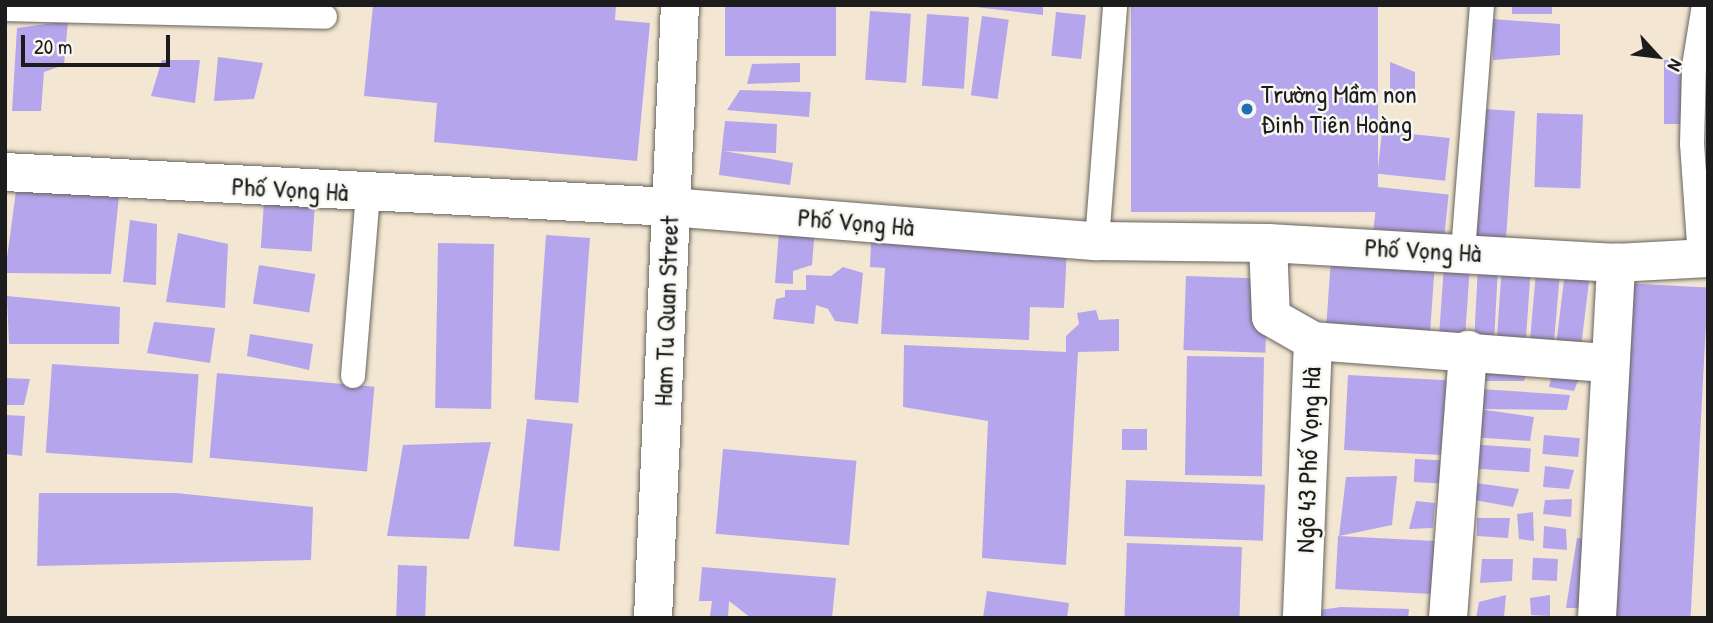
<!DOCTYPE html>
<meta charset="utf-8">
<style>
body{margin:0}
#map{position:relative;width:1713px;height:623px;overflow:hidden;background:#f3e7d3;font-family:"Patrick Hand",sans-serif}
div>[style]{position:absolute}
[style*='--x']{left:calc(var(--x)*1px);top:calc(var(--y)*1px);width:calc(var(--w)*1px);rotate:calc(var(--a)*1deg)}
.building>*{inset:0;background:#b5a5ec;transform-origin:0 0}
.roads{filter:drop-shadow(0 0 2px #67635c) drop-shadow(0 0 2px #67635c)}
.service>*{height:24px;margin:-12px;padding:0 12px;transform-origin:12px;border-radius:12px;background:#fff}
.minor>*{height:38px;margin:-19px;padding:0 19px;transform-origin:19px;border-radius:19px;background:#fff}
.tertiary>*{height:38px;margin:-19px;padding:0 19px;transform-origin:19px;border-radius:19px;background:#fff}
.dots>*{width:19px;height:19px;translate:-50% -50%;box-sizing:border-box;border:4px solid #f6f6f2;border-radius:50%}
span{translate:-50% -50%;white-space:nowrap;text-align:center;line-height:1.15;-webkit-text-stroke:5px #f6f6f2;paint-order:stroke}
.poi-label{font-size:26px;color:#1c1c1c}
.left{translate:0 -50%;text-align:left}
.street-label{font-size:26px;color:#1c1c1c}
.frame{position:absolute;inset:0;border:7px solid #1c1c1c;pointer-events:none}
.north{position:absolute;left:1622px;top:21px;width:70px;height:70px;-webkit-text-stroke:5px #f6f6f2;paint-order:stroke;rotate:117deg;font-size:19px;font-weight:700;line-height:28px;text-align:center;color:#1c1c1c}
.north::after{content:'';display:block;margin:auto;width:24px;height:32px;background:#1c1c1c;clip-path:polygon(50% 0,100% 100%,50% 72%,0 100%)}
.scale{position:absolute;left:21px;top:35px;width:149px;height:32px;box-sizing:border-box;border:4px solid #1c1c1c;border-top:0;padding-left:9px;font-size:21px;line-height:24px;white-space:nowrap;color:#1c1c1c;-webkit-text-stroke:5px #f6f6f2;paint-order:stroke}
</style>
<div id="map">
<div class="building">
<i style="clip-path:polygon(373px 5px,616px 5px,615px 20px,650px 23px,637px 161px,434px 142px,437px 103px,364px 96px)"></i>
<i style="left:725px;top:5px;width:111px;height:51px"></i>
<i style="clip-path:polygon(959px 5px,1043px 5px,1043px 15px)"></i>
<i style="left:1131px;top:5px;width:247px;height:207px"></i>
<i style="left:1512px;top:5px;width:40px;height:9px"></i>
<i style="left:870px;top:11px;width:41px;height:69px;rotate:4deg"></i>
<i style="left:1056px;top:12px;width:30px;height:44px;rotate:6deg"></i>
<i style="left:927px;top:14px;width:42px;height:72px;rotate:4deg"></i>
<i style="left:982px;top:16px;width:27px;height:80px;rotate:8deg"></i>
<i style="clip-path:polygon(1492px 19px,1560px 24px,1560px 55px,1493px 60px)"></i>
<i style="clip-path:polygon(68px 21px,64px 65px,44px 72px,41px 111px,12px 111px,17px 28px)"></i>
<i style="clip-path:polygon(218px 57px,263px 63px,254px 99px,214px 101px)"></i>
<i style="clip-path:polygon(162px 60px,200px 60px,195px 103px,151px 96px)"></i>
<i style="left:1664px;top:60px;width:28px;height:64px"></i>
<i style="clip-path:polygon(1390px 62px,1415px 72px,1415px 100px,1390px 100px)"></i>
<i style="clip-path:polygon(800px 63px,800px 82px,747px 84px,752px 64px)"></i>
<i style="clip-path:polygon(740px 90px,811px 92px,809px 117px,727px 110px)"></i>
<i style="left:1485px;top:109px;width:30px;height:130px;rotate:4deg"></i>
<i style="left:1537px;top:113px;width:46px;height:74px;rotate:2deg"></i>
<i style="clip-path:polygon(725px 121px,777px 124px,776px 153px,724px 151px,793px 163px,790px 185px,719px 175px)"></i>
<i style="left:1382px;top:131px;width:68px;height:43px;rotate:6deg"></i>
<i style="left:1378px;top:187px;width:71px;height:42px;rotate:6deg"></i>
<i style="clip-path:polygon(16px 191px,119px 196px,111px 274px,5px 273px)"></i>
<i style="left:264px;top:202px;width:51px;height:46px;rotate:4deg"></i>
<i style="clip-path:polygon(781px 206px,815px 228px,812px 265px,793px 271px,793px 284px,775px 283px)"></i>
<i style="clip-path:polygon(130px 220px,157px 224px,156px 285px,123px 282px)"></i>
<i style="clip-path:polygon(178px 233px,228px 244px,225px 308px,166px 302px)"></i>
<i style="left:546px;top:235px;width:44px;height:165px;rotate:4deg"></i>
<i style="clip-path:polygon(871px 240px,1067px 248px,1064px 308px,1030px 307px,1029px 340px,881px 334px,885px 268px,870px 267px)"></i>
<i style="left:438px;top:243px;width:56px;height:165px;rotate:1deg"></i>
<i style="left:1331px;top:258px;width:104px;height:75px;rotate:4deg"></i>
<i style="left:259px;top:265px;width:57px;height:39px;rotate:9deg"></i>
<i style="left:1444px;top:265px;width:26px;height:78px;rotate:4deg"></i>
<i style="left:1502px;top:265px;width:29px;height:82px;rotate:4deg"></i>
<i style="left:1478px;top:266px;width:20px;height:79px;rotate:3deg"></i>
<i style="clip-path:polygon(843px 267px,863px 273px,858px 324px,835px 321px,828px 309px,816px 305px,814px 324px,773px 319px,776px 299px,785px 297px,785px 290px,806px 290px,806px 275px,831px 276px)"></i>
<i style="left:1536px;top:272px;width:24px;height:77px;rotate:5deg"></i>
<i style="left:1565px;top:272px;width:25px;height:80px;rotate:7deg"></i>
<i style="left:1186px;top:276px;width:82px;height:74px;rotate:2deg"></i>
<i style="left:1622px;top:283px;width:86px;height:335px;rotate:3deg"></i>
<i style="clip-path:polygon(7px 296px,120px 307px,119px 344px,9px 344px)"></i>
<i style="clip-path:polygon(1096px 310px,1099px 320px,1119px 319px,1119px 351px,1078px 352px,1066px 565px,982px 558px,988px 421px,903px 407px,904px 345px,1066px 352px,1066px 336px,1079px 324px,1077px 313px)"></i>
<i style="clip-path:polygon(154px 322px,215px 328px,210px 363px,147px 353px)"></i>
<i style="clip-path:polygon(250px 334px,313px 344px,309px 370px,247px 356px)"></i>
<i style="left:1187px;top:356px;width:77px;height:119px;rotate:1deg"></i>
<i style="left:52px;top:364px;width:147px;height:89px;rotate:4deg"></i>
<i style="clip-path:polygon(1484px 365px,1529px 365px,1524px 381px,1482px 381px)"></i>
<i style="clip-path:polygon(1554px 366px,1581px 373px,1574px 391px,1549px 387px)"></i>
<i style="left:217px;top:373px;width:158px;height:85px;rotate:5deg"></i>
<i style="left:1348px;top:375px;width:103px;height:75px;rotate:3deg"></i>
<i style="clip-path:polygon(5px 378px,30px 379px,24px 405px,5px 405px)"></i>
<i style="clip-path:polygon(1481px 389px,1570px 395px,1567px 410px,1479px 409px,1534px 417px,1530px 441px,1472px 437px)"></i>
<i style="clip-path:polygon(5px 415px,25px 416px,22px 456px,5px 454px)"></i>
<i style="left:527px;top:419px;width:46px;height:128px;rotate:6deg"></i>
<i style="left:1147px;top:429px;width:21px;height:25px;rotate:90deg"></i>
<i style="left:1544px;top:435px;width:36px;height:19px;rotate:5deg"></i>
<i style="clip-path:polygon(491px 442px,469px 539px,387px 536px,403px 445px)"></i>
<i style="left:1468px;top:444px;width:63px;height:24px;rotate:4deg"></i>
<i style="left:723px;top:449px;width:134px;height:85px;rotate:5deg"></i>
<i style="left:1415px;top:459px;width:39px;height:23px;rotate:3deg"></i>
<i style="clip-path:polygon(1545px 466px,1574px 470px,1569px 489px,1543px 487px)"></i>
<i style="clip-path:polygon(1397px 476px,1392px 525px,1339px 536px,1346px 477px)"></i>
<i style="left:1126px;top:480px;width:139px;height:56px;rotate:2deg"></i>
<i style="clip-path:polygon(1476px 483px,1519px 489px,1513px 507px,1474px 500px)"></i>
<i style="clip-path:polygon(39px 493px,176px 493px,313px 507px,311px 560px,37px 566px)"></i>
<i style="clip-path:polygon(1572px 499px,1571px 517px,1543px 514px,1545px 500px)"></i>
<i style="clip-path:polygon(1416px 501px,1435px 503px,1433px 528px,1409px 529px)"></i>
<i style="clip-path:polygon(1533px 512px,1534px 541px,1519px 539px,1517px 514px)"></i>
<i style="clip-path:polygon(1477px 518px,1510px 518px,1508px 538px,1477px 536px)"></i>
<i style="clip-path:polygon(1544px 526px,1566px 529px,1567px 550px,1543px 548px)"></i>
<i style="left:1338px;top:536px;width:97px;height:53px;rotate:3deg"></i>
<i style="clip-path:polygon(1577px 538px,1588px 539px,1585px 608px,1566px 608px)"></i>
<i style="left:1127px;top:543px;width:115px;height:75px;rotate:2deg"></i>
<i style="clip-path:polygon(1482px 559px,1513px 559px,1512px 581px,1480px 583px)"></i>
<i style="left:1558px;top:559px;width:22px;height:25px;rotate:93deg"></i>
<i style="left:398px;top:565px;width:29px;height:53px;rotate:2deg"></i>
<i style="clip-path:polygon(702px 567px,836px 578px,832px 618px,751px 618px,729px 601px,728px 617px,710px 616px,712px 601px,699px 601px)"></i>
<i style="clip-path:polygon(987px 591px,1069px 603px,1067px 618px,983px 618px)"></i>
<i style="clip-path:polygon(1506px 595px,1504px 617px,1476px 618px,1479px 602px)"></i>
<i style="clip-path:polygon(1550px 595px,1550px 616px,1531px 615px,1530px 598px)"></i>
<i style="clip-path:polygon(1341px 607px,1409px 609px,1408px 618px,1312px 618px,1312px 611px)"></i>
</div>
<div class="roads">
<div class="service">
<i style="--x:5;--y:9;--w:320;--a:1.4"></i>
<i style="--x:1097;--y:241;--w:237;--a:-85.6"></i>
<i style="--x:1463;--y:252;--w:248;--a:-85.6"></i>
<i style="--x:1700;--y:258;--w:114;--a:-94"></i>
<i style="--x:1692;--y:144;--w:78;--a:-88.5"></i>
<i style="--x:1694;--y:66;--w:62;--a:-80.7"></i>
<i style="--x:353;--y:376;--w:183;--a:-85.3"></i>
</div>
<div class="minor">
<i style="--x:5;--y:172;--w:666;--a:3.01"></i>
<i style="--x:670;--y:207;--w:428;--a:4.6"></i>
<i style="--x:1097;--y:241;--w:171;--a:0.7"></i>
<i style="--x:1268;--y:243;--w:349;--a:3.3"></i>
<i style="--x:1616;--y:263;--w:92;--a:-3.1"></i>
<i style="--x:1268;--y:243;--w:74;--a:87.7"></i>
<i style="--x:1271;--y:317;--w:48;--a:29.7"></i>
<i style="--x:1313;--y:341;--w:277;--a:92.3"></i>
<i style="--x:1313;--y:341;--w:295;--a:4.3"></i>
<i style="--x:1448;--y:618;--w:269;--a:-85.7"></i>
<i style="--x:1597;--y:618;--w:356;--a:-86.9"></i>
</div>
<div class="tertiary">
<i style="--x:653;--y:618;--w:614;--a:-87.48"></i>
</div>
</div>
<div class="dots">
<i style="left:1247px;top:109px;background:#1f6fb2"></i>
</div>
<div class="poi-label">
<span class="left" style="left:1261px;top:109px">Trường Mầm non<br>Đinh Tiên Hoàng</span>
</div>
<div class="street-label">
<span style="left:290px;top:189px;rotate:3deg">Phố Vọng Hà</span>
<span style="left:856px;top:222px;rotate:5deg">Phố Vọng Hà</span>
<span style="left:1423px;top:250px;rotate:3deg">Phố Vọng Hà</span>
<span style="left:666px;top:311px;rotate:-88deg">Ham Tu Quan Street</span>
<span style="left:1308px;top:460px;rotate:-88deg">Ngõ 43 Phố Vọng Hà</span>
</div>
<div class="frame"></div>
<div class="north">N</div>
<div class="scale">20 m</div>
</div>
